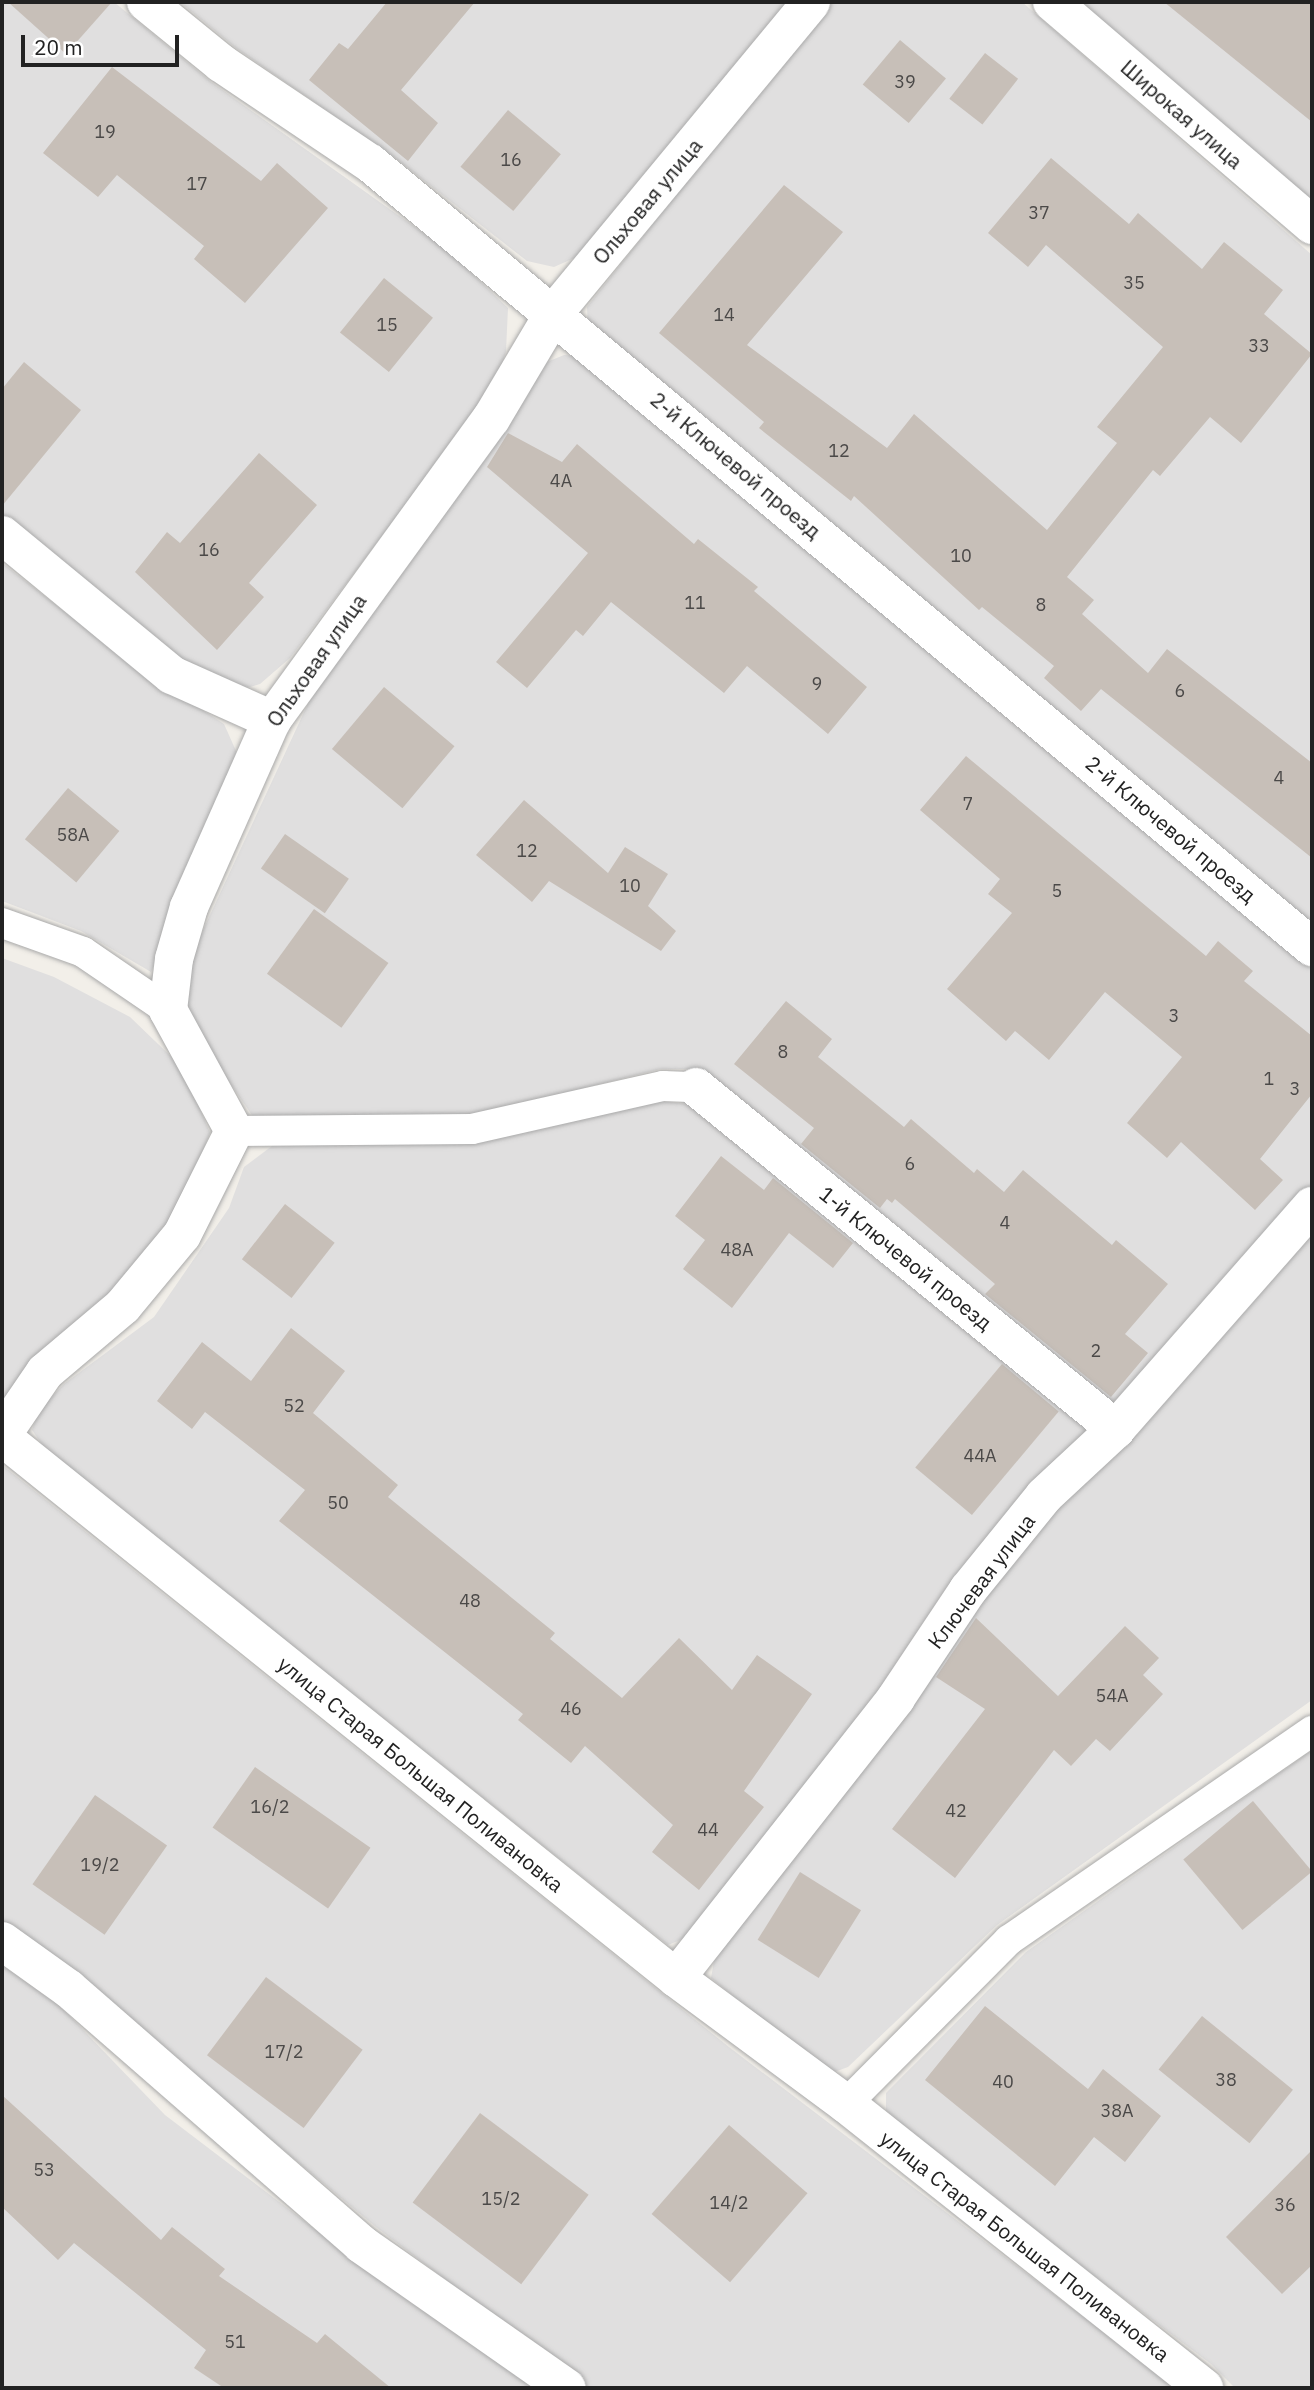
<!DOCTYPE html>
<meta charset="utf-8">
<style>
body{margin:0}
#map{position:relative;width:1314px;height:2390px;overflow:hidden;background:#f2efe9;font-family:"IBM Plex Sans",sans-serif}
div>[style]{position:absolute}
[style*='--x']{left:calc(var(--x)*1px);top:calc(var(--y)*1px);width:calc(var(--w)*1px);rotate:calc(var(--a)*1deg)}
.residential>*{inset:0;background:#e0dfdf}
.building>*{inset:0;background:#c7bfb8;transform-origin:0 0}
.roads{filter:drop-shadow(0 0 2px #a9a9a9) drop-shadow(0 0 2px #a9a9a9)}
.lane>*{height:30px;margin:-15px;padding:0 15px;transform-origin:15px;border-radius:15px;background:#fff}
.street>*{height:38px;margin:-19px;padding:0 19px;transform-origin:19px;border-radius:19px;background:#fff}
span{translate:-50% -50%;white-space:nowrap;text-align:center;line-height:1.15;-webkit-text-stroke:5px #fff;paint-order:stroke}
.number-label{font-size:18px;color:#4b4948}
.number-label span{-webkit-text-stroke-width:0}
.street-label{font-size:21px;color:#222}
.frame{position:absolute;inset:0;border:4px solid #222;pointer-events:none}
.scale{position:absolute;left:21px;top:35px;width:158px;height:32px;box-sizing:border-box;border:4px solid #222;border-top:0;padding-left:9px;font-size:21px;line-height:24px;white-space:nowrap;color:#222;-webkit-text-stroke:5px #fff;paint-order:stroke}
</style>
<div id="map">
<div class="residential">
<i style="clip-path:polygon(2px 2px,114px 2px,211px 82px,447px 250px,508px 308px,506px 351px,497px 383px,290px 658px,260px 684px,239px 690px,205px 679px,2px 514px)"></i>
<i style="clip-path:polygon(180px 2px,794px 2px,581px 255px,554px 267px,527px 261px,394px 157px,236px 48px)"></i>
<i style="clip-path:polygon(829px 2px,1022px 2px,1312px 255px,1312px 933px,588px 328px,587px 307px)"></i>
<i style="clip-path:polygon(1078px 2px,1312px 2px,1312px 207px)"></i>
<i style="clip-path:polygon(564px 355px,584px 356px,1312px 969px,1312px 1188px,1111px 1408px,694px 1069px,660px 1069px,473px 1116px,254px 1118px,194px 1031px,182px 1000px,185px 969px,318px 682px,547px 362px)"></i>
<i style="clip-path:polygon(2px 563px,132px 664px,224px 724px,241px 762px,151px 972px,81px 931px,2px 901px)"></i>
<i style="clip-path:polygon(2px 958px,54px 977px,130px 1017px,183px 1068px,210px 1133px,180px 1210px,124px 1298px,2px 1401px)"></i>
<i style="clip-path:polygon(662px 1101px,694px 1105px,1077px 1415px,1089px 1433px,692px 1935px,668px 1945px,46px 1450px,32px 1430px,39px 1410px,64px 1384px,154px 1317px,229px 1208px,244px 1167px,272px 1146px,481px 1142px)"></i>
<i style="clip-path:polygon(1312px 1230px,1312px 1700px,997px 1925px,848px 2067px,829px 2074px,711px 1978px,716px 1950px,979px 1595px)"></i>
<i style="clip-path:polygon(2px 1465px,729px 2047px,1177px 2388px,589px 2388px,376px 2227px,84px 1984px,2px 1926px)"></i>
<i style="clip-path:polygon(1312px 1750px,1312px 2388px,1235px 2388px,1211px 2364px,886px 2119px,886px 2093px,1026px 1952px)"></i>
<i style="clip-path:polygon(2px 1965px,61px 2007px,165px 2115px,371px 2272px,538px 2388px,2px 2388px)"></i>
</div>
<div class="building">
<i style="clip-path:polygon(8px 2px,112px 2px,66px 54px)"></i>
<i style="clip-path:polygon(387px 2px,475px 2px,401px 90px,438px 123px,408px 161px,309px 80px,339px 43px,348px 49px)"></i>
<i style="clip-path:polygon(1164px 2px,1312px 2px,1312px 122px)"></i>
<i style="left:900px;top:40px;width:60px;height:58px;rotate:40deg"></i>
<i style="left:985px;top:53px;width:42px;height:58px;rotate:38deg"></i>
<i style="clip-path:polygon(112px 67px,261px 181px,277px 163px,328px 208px,245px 303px,194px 259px,204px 246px,117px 175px,98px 197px,43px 153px)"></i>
<i style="left:508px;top:110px;width:69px;height:74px;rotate:40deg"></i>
<i style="clip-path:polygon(1051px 158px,1129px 224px,1138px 213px,1202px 269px,1224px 242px,1283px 290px,1264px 314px,1312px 354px,1241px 443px,1210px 417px,1160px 476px,1153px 470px,1067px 577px,1094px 600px,1082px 614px,1148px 673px,1167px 649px,1312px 763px,1312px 858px,1101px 689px,1081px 711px,1044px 678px,1054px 666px,982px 607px,979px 610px,854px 496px,851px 501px,759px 428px,764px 422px,659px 333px,784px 185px,843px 232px,747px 345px,887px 448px,914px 414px,1047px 530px,1117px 443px,1097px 427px,1163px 347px,1046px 245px,1028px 267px,988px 233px)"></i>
<i style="left:384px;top:278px;width:63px;height:70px;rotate:39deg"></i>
<i style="clip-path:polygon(24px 362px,81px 410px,2px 506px,2px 389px)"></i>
<i style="clip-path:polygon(508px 433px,562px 462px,577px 444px,694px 544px,698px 539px,758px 587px,754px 591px,867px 687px,828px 734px,747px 666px,724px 693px,611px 602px,583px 636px,576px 630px,527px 688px,496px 662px,588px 553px,487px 467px)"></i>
<i style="clip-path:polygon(259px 453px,317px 505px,249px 583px,264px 597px,217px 650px,135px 572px,167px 532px,180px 543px)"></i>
<i style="left:384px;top:687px;width:92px;height:81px;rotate:40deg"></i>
<i style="clip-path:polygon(966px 756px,1206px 956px,1218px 941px,1253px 971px,1244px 981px,1312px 1036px,1312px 1094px,1260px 1159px,1283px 1180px,1255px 1210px,1181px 1142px,1167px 1158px,1127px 1123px,1182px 1057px,1105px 992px,1049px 1060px,1015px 1031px,1006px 1041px,947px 989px,1012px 913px,988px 894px,1000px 879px,920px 810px)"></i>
<i style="left:68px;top:788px;width:67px;height:67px;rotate:40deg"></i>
<i style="clip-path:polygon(524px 800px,608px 873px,625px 847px,668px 874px,648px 906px,676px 931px,661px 951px,549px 881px,532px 902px,476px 855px)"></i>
<i style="left:285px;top:834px;width:78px;height:42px;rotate:35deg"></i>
<i style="left:314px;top:909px;width:92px;height:80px;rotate:36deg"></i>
<i style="clip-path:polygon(786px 1001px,832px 1039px,818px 1057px,904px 1127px,911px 1119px,974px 1173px,977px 1169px,1004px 1192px,1023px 1170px,1112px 1245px,1116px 1240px,1168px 1284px,1125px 1334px,1148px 1353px,1111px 1397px,985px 1294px,995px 1284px,895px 1199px,892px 1203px,887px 1199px,880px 1208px,801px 1144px,814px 1128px,734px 1064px)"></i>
<i style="clip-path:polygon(721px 1156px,764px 1190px,773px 1178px,853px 1243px,833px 1268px,789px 1233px,732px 1308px,683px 1269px,705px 1240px,675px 1216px)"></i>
<i style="left:285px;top:1204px;width:63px;height:70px;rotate:38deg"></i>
<i style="clip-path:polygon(291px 1328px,345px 1371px,313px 1413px,398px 1485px,388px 1497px,555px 1633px,550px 1639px,622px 1698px,679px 1638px,732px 1690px,757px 1655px,812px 1694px,744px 1791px,764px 1807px,699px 1890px,652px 1852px,673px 1825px,585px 1746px,571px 1763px,518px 1720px,523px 1714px,279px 1521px,305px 1490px,205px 1412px,192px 1429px,157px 1401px,202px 1342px,251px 1381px)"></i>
<i style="left:1002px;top:1364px;width:74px;height:135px;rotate:40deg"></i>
<i style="clip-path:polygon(976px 1618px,1058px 1696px,1125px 1626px,1159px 1658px,1143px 1675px,1163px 1694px,1110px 1751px,1096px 1739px,1071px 1766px,1054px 1750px,955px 1878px,892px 1829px,985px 1709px,936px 1677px)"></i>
<i style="left:255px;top:1767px;width:141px;height:74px;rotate:35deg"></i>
<i style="left:95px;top:1795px;width:88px;height:109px;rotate:35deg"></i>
<i style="left:1253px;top:1801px;width:92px;height:91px;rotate:50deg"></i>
<i style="left:800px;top:1872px;width:72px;height:80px;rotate:32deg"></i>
<i style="left:266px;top:1977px;width:121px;height:98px;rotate:37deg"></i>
<i style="clip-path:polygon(985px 2006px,1088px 2089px,1103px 2069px,1161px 2116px,1125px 2162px,1094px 2137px,1055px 2186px,925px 2080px)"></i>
<i style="left:1202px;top:2016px;width:117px;height:69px;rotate:39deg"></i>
<i style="clip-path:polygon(2px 2095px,161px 2240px,172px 2227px,225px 2269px,219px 2276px,317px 2343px,325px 2334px,391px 2388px,224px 2388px,194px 2368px,206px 2350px,74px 2243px,58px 2260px,2px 2207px)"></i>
<i style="left:480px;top:2113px;width:136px;height:112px;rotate:37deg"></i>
<i style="left:729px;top:2125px;width:104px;height:118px;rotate:41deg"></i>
<i style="clip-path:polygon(1312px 2150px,1312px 2265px,1282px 2294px,1226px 2237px)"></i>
</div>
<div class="roads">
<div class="lane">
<i style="--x:2;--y:923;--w:86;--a:19.7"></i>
<i style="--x:83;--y:952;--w:103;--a:34.3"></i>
<i style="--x:234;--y:1131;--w:238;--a:-0.5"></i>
<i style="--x:472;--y:1129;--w:196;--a:-12.7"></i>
<i style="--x:663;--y:1086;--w:33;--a:2"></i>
<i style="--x:846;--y:2104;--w:231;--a:-45.2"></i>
<i style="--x:1009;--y:1940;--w:368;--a:-34.6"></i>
</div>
<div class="street">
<i style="--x:146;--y:2;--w:97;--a:39.1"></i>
<i style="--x:221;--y:63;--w:179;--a:33.9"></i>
<i style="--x:370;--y:163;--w:1226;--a:39.77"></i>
<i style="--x:1052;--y:2;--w:343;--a:40.6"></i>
<i style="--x:2;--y:535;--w:220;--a:39.5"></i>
<i style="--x:172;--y:675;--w:110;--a:24.2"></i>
<i style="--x:696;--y:1087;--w:542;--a:39.16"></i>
<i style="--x:2;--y:1435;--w:76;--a:-55.7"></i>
<i style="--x:45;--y:1372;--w:102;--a:-40.2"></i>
<i style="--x:123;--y:1306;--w:92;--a:-50.3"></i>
<i style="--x:182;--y:1235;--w:116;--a:-63.4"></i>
<i style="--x:234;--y:1131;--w:138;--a:-118.6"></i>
<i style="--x:168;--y:1010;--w:51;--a:-83.3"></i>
<i style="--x:174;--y:959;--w:54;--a:-73.9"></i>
<i style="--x:189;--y:907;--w:205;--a:-66.1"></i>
<i style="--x:272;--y:720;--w:372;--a:-54"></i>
<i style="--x:491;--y:419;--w:123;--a:-59.3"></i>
<i style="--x:554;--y:313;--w:403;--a:-50.4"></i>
<i style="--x:2;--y:1437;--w:864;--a:38.75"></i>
<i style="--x:676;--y:1978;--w:212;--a:36.5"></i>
<i style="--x:846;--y:2104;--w:457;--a:38.4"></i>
<i style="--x:2;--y:1941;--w:82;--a:35.6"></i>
<i style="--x:69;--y:1989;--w:388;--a:41.1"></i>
<i style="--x:361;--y:2244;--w:251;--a:35"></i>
<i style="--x:676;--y:1978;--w:356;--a:-51.8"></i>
<i style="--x:896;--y:1698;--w:130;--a:-56.3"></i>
<i style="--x:968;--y:1590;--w:121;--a:-51"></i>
<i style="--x:1044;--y:1496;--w:98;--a:-42.9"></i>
<i style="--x:1116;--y:1429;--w:297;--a:-48.7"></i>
</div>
</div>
<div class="number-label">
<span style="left:905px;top:82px">39</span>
<span style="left:105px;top:132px">19</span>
<span style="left:511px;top:160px">16</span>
<span style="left:197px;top:184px">17</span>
<span style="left:1039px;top:213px">37</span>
<span style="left:1134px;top:283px">35</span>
<span style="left:724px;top:315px">14</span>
<span style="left:387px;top:325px">15</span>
<span style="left:1259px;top:346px">33</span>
<span style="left:839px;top:451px">12</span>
<span style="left:561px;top:481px">4А</span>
<span style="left:209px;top:550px">16</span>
<span style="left:961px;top:556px">10</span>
<span style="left:695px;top:603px">11</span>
<span style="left:1041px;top:605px">8</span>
<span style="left:817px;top:684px">9</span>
<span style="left:1180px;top:691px">6</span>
<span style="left:1279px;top:778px">4</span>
<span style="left:968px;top:804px">7</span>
<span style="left:73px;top:835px">58А</span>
<span style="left:527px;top:851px">12</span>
<span style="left:630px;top:886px">10</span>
<span style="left:1057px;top:891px">5</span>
<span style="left:1174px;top:1016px">3</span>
<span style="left:783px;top:1052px">8</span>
<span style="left:1269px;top:1079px">1</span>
<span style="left:1295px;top:1089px">3</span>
<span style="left:910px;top:1164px">6</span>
<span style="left:1005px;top:1223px">4</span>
<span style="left:737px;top:1250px">48А</span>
<span style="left:1096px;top:1351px">2</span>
<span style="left:294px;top:1406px">52</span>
<span style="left:980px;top:1456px">44А</span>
<span style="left:338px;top:1503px">50</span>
<span style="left:470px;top:1601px">48</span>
<span style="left:1112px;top:1696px">54А</span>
<span style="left:571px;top:1709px">46</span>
<span style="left:270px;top:1807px">16/2</span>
<span style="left:956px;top:1811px">42</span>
<span style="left:708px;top:1830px">44</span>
<span style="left:100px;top:1865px">19/2</span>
<span style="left:284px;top:2052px">17/2</span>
<span style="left:1226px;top:2080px">38</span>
<span style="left:1003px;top:2082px">40</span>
<span style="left:1117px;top:2111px">38А</span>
<span style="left:44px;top:2170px">53</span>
<span style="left:501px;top:2199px">15/2</span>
<span style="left:729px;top:2203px">14/2</span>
<span style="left:1285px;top:2205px">36</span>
<span style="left:235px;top:2342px">51</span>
</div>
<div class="street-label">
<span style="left:1182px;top:114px;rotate:41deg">Широкая улица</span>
<span style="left:647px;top:201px;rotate:-50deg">Ольховая улица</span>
<span style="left:736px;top:465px;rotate:40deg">2-й Ключевой проезд</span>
<span style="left:316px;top:660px;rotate:-55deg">Ольховая улица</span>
<span style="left:1171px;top:829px;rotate:40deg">2-й Ключевой проезд</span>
<span style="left:906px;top:1258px;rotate:39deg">1-й Ключевой проезд</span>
<span style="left:981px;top:1581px;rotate:-53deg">Ключевая улица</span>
<span style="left:421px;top:1774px;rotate:39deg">улица Старая Большая Поливановка</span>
<span style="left:1025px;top:2246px;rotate:38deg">улица Старая Большая Поливановка</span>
</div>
<div class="frame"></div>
<div class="scale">20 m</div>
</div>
